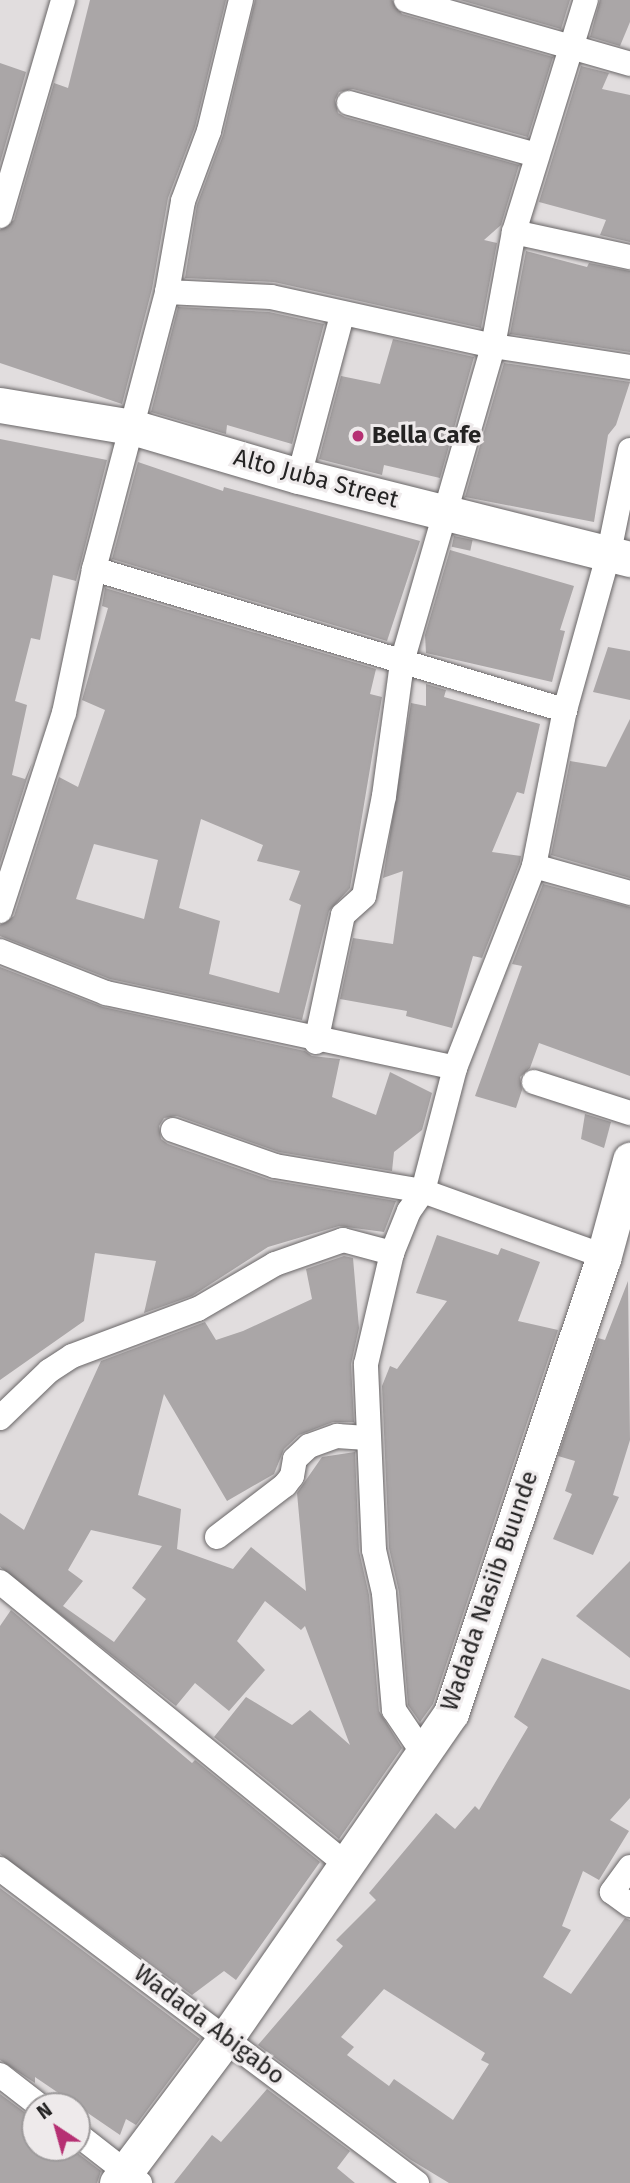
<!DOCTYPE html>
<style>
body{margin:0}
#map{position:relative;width:630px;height:2183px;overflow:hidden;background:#e1ddde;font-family:"Fira Sans",sans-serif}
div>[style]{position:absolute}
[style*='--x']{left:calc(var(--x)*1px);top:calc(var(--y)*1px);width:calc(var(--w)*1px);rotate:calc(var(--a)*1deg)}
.building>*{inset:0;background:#aaa6a7;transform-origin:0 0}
.roads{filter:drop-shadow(0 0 2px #696667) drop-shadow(0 0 2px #696667)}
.street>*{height:24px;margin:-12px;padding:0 12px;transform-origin:12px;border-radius:12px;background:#fff}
.secondary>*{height:35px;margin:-17.5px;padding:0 17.5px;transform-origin:17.5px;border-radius:17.5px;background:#fff}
.dots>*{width:19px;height:19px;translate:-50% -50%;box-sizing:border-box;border:4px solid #eeeaeb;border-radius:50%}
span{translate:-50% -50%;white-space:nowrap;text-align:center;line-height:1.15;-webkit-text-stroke:6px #eeeaeb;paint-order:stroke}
.poi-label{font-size:24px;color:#242323;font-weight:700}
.left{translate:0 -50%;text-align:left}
.street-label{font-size:24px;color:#242323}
.north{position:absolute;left:21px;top:2092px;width:70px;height:70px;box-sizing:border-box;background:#eeeaeb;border:2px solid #9d9a9b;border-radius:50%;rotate:324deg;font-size:19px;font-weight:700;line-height:28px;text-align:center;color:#242323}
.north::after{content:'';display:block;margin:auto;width:24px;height:32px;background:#b63073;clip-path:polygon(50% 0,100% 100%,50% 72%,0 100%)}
</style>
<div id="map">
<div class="building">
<i style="clip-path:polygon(90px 0,226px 0,195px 127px,168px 198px,152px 289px,122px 404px,0 363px,0 230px,14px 220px,54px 83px,68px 88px)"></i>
<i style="clip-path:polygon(255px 0,392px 0,402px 14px,553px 57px,528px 137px,353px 89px,339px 92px,335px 100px,338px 113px,345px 117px,519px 165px,501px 225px,484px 240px,497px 243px,481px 328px,274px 282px,185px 278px,197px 205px,223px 135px)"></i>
<i style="clip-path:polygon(460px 0,570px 0,561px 29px)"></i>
<i style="clip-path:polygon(600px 0,630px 0,630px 22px,620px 46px,590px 37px)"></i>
<i style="clip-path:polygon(0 63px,26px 72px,0 163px)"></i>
<i style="clip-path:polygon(581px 66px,609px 73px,602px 89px,630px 95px,630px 242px,600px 235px,606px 220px,539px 202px)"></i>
<i style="clip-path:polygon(526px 251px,587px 267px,589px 263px,630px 271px,630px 352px,510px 334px)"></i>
<i style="clip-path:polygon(178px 307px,269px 312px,324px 324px,292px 444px,227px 425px,226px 434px,151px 412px)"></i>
<i style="clip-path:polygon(393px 339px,474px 357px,440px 478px,384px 465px,382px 475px,319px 459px,341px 376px,380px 384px)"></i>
<i style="clip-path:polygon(504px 363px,630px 382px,616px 425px,608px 435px,594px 522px,465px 497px)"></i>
<i style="clip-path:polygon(0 439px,107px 460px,76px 581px,53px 575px,40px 640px,31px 638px,15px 701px,27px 705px,12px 775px,25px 779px,32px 763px,0 863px)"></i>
<i style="clip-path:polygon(138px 462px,223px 491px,224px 487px,420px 541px,387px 641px,112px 559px)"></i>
<i style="left:454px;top:536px;width:19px;height:11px;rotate:12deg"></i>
<i style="clip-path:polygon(450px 550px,574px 586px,560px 630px,565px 631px,552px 682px,426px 653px,425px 635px)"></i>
<i style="clip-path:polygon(evenodd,105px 588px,376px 669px,370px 694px,382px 697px,350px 888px,329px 911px,302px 1020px,110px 979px,0 936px,0 925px,14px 916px,59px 777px,78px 787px,105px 710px,82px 700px,108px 608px,102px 606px,105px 588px,201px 819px,263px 845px,257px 861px,300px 871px,289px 900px,301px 905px,279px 993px,209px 974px,220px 921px,179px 908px,201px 819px,105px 588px,94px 844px,158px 860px,144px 919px,76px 899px,94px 844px)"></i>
<i style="clip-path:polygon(608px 647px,630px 651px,630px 700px,593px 692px)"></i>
<i style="clip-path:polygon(426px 684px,446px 690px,444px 697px,540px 724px,524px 794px,517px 792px,492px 852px,521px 856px,520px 862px,482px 958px,473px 956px,452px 1028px,406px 1016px,407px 1011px,340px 999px,353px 938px,393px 944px,403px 871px,383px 878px,411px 703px,426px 706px)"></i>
<i style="clip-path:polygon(630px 719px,630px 878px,551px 855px,570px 761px,606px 767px)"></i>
<i style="clip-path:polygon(543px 884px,630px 907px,630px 1076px,539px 1043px,530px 1068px,520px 1077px,522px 1090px,516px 1108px,475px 1096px,522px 966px,512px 964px)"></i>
<i style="clip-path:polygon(0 967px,103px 1007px,305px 1051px,312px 1056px,340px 1059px,332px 1097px,376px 1115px,390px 1072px,432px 1093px,422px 1130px,394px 1152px,392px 1171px,279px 1152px,177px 1116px,164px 1118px,159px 1126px,161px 1139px,168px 1144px,270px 1180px,396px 1201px,384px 1232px,339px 1226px,268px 1247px,192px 1296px,144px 1313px,156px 1261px,95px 1253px,84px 1321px,0 1380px)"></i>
<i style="clip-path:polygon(585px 1114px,611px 1122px,604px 1148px,581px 1139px)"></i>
<i style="clip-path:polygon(437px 1235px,498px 1255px,501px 1248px,540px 1262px,518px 1321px,558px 1330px,433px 1704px,420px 1722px,408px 1705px,399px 1592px,389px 1548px,382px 1386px,390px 1366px,397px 1369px,447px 1301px,416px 1293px)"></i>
<i style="clip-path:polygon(evenodd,344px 1256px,353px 1258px,359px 1328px,351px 1364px,354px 1422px,333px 1422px,299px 1435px,284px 1449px,274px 1474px,227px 1501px,164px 1394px,138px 1495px,181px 1509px,177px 1549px,233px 1569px,251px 1547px,306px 1591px,297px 1493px,322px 1457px,355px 1452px,359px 1551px,369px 1595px,379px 1711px,402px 1748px,339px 1839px,214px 1737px,246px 1697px,292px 1725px,310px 1710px,350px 1745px,305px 1626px,301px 1630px,265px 1601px,237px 1641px,265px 1670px,229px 1711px,195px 1683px,176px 1706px,0 1567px,0 1513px,24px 1530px,101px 1361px,205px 1322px,216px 1340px,243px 1331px,312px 1299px,306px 1269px,344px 1256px,91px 1530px,162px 1546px,132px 1588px,146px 1599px,114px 1642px,63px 1606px,83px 1581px,68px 1570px,91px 1530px)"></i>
<i style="clip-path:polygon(628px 1281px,630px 1440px,613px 1495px,619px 1497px,593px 1555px,553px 1539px,572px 1494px,565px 1491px,575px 1461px,558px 1456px,598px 1338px,605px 1340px)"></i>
<i style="clip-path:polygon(630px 1561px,630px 1658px,576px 1616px)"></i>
<i style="clip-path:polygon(11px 1610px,192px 1763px,195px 1760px,320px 1862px,236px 1980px,224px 1971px,192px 1995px,0 1854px,0 1626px)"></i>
<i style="clip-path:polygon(evenodd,542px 1658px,630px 1690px,630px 1798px,610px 1820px,629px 1831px,599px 1880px,583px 1871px,562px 1926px,571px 1930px,543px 1977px,571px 1994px,625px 1918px,630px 1920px,630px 2183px,449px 2183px,411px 2160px,258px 2045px,343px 1946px,336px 1940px,376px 1900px,369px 1893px,436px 1813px,455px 1829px,475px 1806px,479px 1810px,528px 1727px,514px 1717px,542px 1658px,384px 1989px,485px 2053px,481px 2060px,489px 2064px,453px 2120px,394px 2079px,389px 2086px,347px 2055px,354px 2047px,341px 2037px,384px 1989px)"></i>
<i style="clip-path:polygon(0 1888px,200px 2039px,136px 2125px,126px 2119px,120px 2135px,35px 2077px,35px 2083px,0 2060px)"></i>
<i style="clip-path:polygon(267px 2089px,350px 2151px,337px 2168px,355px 2183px,174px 2183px,212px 2135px,221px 2142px)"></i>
<i style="clip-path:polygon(0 2094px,35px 2120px,35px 2148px,71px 2148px,101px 2171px,97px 2183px,0 2183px)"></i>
</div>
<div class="roads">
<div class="street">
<i style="--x:406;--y:0;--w:233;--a:15.9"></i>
<i style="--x:349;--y:103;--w:195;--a:15.5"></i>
<i style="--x:0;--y:216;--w:225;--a:-73.7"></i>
<i style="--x:514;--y:232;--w:119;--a:12.2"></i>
<i style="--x:167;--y:292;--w:104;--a:2.8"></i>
<i style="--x:271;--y:297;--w:227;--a:12.4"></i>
<i style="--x:493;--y:346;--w:139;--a:8.7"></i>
<i style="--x:299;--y:476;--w:167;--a:-75"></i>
<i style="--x:94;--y:569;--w:492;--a:16.7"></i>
<i style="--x:534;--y:866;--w:100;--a:15.7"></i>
<i style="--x:0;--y:911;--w:208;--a:-72.1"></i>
<i style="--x:64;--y:713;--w:147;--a:-78.2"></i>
<i style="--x:94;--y:569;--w:286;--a:-75.2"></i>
<i style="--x:167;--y:292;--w:92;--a:-80"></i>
<i style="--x:183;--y:201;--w:75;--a:-69.6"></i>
<i style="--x:209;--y:131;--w:135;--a:-76.3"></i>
<i style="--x:0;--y:951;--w:114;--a:21.6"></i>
<i style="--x:106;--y:993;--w:357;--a:12.1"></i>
<i style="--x:316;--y:1042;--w:130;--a:-78"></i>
<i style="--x:343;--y:915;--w:28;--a:-42"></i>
<i style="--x:364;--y:896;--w:102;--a:-78.7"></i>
<i style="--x:384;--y:796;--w:135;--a:-82.3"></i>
<i style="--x:402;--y:662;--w:329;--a:-73.9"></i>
<i style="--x:493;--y:346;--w:116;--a:-79.6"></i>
<i style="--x:514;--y:232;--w:243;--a:-72.8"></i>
<i style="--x:534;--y:1082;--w:101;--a:17.9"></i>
<i style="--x:173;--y:1130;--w:108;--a:19.4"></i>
<i style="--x:275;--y:1166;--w:150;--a:9.6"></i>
<i style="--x:423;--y:1191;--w:192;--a:19.8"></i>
<i style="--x:0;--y:1418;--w:68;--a:-43.8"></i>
<i style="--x:49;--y:1371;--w:27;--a:-33"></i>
<i style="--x:72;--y:1356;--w:134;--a:-20.5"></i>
<i style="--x:198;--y:1309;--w:89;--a:-30.3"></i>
<i style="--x:275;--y:1264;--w:72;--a:-19.4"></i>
<i style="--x:343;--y:1240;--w:51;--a:14.9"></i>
<i style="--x:217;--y:1537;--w:86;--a:-37.4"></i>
<i style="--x:285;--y:1485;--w:11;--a:-52"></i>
<i style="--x:292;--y:1476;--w:17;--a:-80"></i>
<i style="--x:295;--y:1459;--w:19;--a:-43"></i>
<i style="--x:309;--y:1446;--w:30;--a:-20"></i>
<i style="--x:337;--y:1436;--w:30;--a:4"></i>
<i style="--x:0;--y:1582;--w:449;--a:39.2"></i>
<i style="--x:423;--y:1753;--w:52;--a:-124"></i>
<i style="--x:394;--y:1710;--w:117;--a:-94.9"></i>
<i style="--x:384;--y:1593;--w:44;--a:-103.1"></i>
<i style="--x:374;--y:1550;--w:186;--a:-92.5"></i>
<i style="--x:366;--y:1364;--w:114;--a:-76.8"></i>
<i style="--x:392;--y:1253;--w:45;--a:-68"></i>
<i style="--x:409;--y:1211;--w:24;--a:-55"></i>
<i style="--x:423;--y:1191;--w:127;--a:-75.4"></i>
<i style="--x:455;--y:1068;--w:217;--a:-68.6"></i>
<i style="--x:534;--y:866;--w:159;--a:-78.8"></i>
<i style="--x:565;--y:710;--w:164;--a:-74.4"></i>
<i style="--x:609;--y:552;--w:104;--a:-78.4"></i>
<i style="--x:630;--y:1867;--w:31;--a:126"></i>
<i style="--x:612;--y:1892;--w:22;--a:36"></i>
<i style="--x:0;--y:1869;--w:522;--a:36.98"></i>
<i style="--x:0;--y:2075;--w:51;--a:37.8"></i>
<i style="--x:77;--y:2134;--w:80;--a:37.9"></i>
</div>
<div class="secondary">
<i style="--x:0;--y:405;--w:134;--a:9.5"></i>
<i style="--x:132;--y:427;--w:174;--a:16.4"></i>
<i style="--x:299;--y:476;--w:341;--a:14.1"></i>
<i style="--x:117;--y:2183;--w:181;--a:-53.1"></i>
<i style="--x:226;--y:2038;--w:395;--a:-55.3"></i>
<i style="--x:451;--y:1713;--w:479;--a:-71.5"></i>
<i style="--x:603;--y:1259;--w:103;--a:-74.7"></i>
</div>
</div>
<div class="dots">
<i style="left:358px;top:436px;background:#b63073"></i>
</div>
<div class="poi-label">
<span class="left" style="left:372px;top:436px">Bella Cafe</span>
</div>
<div class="street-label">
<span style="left:316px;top:479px;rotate:15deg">Alto Juba Street</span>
<span style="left:490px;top:1591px;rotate:-71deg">Wadada Nasiib Buunde</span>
<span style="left:209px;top:2025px;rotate:37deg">Wadada Abigabo</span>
</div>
<div class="north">N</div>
</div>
